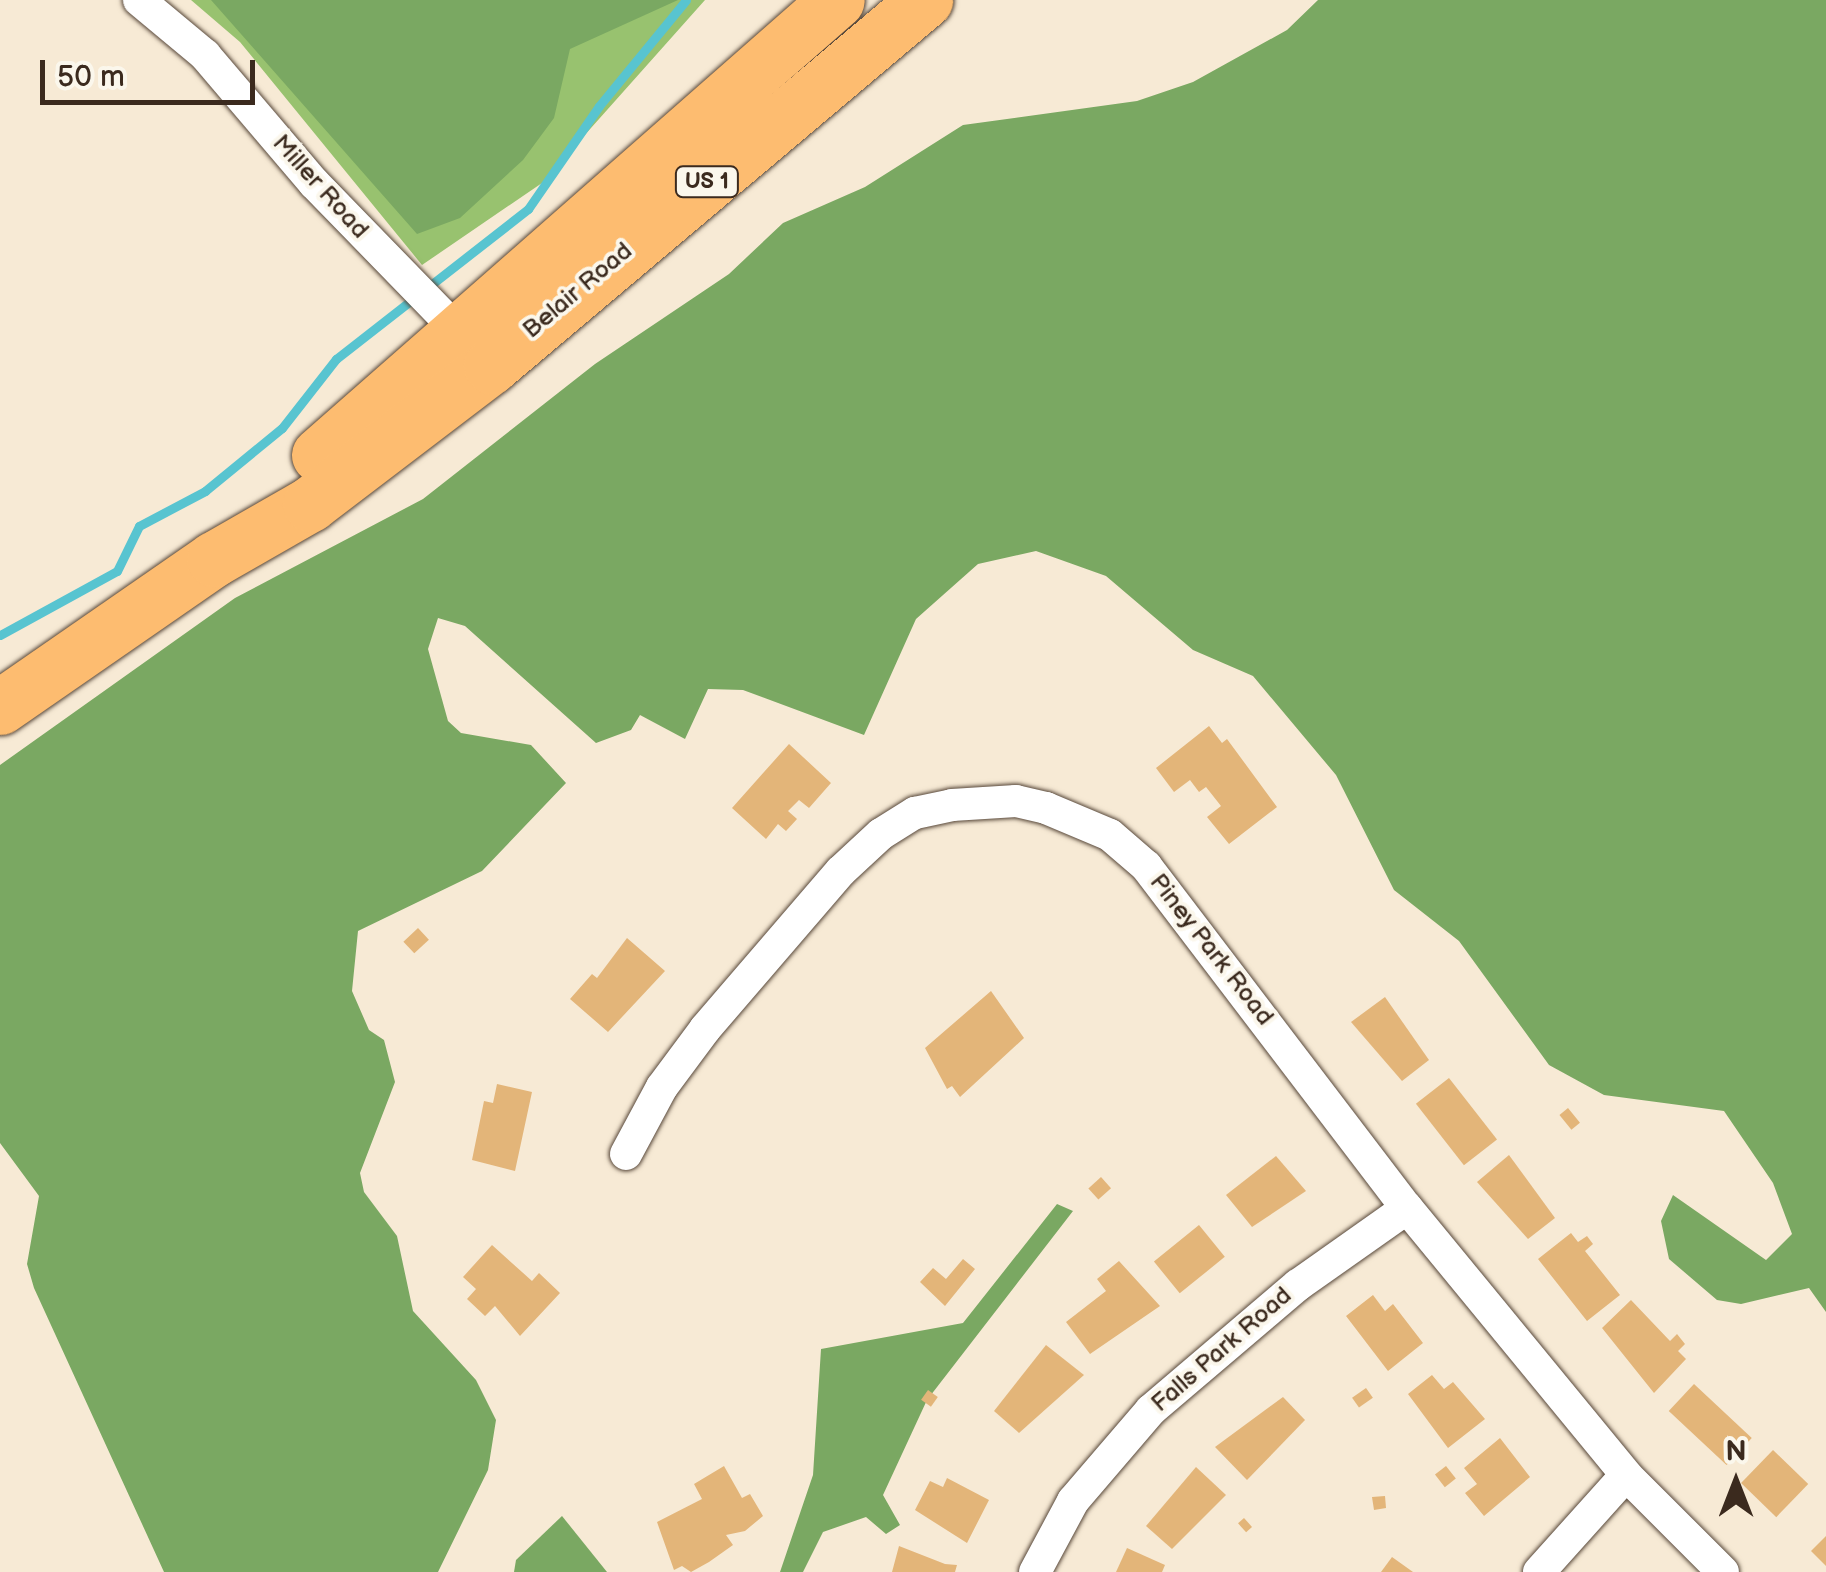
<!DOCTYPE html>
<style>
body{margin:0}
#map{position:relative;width:1826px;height:1572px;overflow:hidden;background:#f7ead5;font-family:"Balsamiq Sans",sans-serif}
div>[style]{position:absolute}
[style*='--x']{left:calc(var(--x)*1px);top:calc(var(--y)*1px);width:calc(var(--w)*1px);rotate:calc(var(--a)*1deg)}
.green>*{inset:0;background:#98c26f}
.forest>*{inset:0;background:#7aa862}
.stream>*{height:9px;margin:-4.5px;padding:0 4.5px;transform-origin:4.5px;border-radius:4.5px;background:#58c4d0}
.building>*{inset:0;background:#e3b579;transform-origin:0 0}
.roads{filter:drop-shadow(0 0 2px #574739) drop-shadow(0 0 2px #574739)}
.minor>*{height:32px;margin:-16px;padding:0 16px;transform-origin:16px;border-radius:16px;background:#fff}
.trunk>*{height:55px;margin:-27.5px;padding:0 27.5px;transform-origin:27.5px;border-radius:27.5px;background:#fdbc70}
span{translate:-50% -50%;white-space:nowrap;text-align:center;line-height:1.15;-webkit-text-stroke:8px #fbf7ec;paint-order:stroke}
.shield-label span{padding:2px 8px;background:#fbf7ec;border:2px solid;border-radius:8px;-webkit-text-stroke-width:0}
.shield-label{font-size:22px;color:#3b2a1e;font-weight:700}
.street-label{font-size:25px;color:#3b2a1e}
.north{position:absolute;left:1686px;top:1432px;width:100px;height:100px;-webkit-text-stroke:8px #fbf7ec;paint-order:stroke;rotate:0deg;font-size:28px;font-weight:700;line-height:40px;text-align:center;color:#3b2a1e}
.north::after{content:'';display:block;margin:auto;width:35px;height:45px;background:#3b2a1e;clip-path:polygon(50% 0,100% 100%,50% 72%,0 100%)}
.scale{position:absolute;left:40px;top:60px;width:215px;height:45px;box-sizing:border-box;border:5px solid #3b2a1e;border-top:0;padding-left:12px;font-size:30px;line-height:35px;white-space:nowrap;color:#3b2a1e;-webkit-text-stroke:8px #fbf7ec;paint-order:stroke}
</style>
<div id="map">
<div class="green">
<i style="clip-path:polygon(191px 0,705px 0,542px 183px,422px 265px,240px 42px)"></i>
</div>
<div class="forest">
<i style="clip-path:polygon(211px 0,678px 0,570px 49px,554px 118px,523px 160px,460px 218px,417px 234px)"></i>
<i style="clip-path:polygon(1318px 0,1826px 0,1826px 1312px,1809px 1288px,1741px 1304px,1717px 1300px,1669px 1259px,1661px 1221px,1673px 1195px,1766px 1260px,1792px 1234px,1773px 1183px,1724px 1111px,1604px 1095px,1549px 1065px,1459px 941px,1394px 890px,1336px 775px,1253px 676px,1193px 650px,1106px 576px,1036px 551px,978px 564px,916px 619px,864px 735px,743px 690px,708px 689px,685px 739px,640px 715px,631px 730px,596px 743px,465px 626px,438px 618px,428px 649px,448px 721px,461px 733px,531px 745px,566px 783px,482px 871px,358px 931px,352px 991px,369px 1030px,384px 1040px,395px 1082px,360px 1173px,364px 1192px,397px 1236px,413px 1311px,476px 1380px,496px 1420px,488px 1470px,438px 1572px,164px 1572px,34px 1288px,27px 1264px,39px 1196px,0 1143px,0 765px,235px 598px,423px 499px,595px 364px,729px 274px,783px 223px,865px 187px,963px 125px,1137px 101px,1193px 82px,1287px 30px)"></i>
<i style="clip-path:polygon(1057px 1204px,1073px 1211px,927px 1400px,883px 1495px,900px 1525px,886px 1534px,866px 1517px,823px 1532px,803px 1572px,780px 1572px,813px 1475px,821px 1349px,963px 1323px)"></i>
<i style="clip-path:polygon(562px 1516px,607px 1572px,514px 1572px,516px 1560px)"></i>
</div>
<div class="stream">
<i style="--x:0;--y:635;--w:133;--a:-28.7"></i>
<i style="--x:117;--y:571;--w:50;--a:-63.9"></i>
<i style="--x:139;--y:526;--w:75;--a:-27.9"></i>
<i style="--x:205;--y:491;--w:99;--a:-39.3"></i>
<i style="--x:282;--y:428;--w:88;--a:-52"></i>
<i style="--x:336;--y:359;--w:244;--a:-38"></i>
<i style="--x:528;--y:209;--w:125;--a:-55.4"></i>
<i style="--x:599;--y:106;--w:137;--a:-50.6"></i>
</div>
<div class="building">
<i style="clip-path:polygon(1209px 726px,1222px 743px,1227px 739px,1277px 807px,1229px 844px,1207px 817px,1221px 806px,1206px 787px,1199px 792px,1190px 780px,1174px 792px,1156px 768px)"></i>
<i style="clip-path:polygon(789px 744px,831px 783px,809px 808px,799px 800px,788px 811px,797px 819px,786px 831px,778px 824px,766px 839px,732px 808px)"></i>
<i style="left:418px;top:928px;width:16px;height:20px;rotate:47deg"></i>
<i style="clip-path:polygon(627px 938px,665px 971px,608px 1032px,570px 999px,592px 974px,597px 978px)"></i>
<i style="clip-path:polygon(991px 991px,1024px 1038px,960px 1097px,952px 1086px,947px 1089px,925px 1048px)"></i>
<i style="clip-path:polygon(1385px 997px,1429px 1060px,1402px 1081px,1351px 1022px)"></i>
<i style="left:1449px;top:1078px;width:78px;height:42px;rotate:52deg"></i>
<i style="clip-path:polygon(497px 1084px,532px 1092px,515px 1171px,472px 1160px,484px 1101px,493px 1103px)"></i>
<i style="left:1568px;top:1108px;width:19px;height:11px;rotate:51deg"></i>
<i style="clip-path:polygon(1509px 1155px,1555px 1218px,1528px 1239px,1477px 1182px)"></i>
<i style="clip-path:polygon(1276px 1156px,1306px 1191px,1252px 1227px,1226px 1195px)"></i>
<i style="left:1101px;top:1177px;width:15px;height:17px;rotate:48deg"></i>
<i style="left:1199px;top:1225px;width:41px;height:58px;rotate:51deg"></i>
<i style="clip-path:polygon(1571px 1233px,1578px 1242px,1587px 1236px,1593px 1244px,1585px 1251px,1620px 1295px,1587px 1321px,1538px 1259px)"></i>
<i style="clip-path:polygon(492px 1245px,532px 1281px,539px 1273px,560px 1293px,520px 1336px,495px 1306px,485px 1316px,467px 1299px,476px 1289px,463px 1277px)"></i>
<i style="clip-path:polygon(963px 1259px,975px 1269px,945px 1306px,920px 1282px,933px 1268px,946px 1279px)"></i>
<i style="clip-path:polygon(1119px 1261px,1160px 1306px,1090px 1354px,1066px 1322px,1106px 1291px,1097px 1279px)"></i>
<i style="clip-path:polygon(1373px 1295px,1385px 1311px,1393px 1304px,1423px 1343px,1388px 1371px,1346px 1316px)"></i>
<i style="clip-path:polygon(1631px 1300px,1670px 1341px,1677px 1334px,1685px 1344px,1678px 1351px,1686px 1359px,1654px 1393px,1602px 1328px)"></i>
<i style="clip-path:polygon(1046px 1345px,1084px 1375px,1019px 1433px,994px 1411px)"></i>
<i style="clip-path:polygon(1432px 1375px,1444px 1389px,1453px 1382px,1485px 1419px,1448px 1448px,1408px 1394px)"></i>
<i style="left:1694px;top:1384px;width:79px;height:37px;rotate:43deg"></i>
<i style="left:1366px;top:1388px;width:12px;height:17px;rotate:55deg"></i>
<i style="left:928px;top:1390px;width:12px;height:12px;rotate:35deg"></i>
<i style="clip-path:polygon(1283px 1397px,1305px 1420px,1247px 1480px,1215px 1447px)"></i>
<i style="clip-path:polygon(1500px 1438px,1530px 1477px,1484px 1516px,1465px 1493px,1477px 1484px,1464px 1468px)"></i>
<i style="left:1773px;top:1450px;width:49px;height:46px;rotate:44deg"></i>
<i style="clip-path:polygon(724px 1466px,742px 1498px,750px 1494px,763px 1516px,745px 1531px,726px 1535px,733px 1545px,709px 1562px,691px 1572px,682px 1566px,674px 1570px,657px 1522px,702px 1499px,694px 1484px)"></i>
<i style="left:1446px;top:1466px;width:16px;height:14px;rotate:52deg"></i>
<i style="clip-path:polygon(1196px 1467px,1226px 1495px,1172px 1549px,1146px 1526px)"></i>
<i style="clip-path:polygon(947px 1478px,989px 1500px,967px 1543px,915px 1510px,930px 1481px,943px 1487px)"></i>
<i style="clip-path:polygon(1385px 1496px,1386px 1508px,1374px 1510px,1372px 1497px)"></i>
<i style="left:1244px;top:1518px;width:12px;height:8px;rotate:48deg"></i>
<i style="clip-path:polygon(1826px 1536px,1826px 1566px,1811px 1551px)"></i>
<i style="clip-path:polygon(899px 1546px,945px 1564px,957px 1565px,955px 1572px,892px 1572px)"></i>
<i style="clip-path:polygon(1127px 1548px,1165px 1565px,1162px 1572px,1116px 1572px)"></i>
<i style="clip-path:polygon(1392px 1557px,1413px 1572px,1381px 1572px)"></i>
</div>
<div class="roads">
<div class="minor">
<i style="--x:139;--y:0;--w:86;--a:39.8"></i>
<i style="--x:205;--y:55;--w:168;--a:49.6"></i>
<i style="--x:314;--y:183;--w:208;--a:45.8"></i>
<i style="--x:626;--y:1154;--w:76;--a:-61.8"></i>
<i style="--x:662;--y:1087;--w:72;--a:-53.4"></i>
<i style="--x:705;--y:1029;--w:208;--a:-49.3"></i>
<i style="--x:841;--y:871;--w:54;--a:-42.8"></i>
<i style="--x:881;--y:834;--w:40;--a:-32"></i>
<i style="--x:915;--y:813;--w:38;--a:-12"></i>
<i style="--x:952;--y:805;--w:64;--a:-3.6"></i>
<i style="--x:1016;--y:801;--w:31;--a:13"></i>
<i style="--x:1046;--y:808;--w:69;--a:22.9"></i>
<i style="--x:1110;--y:835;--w:48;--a:40.7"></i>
<i style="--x:1146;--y:866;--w:430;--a:52.7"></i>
<i style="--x:1407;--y:1208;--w:345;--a:50.6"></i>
<i style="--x:1626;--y:1475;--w:137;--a:45"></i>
<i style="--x:1035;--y:1572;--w:81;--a:-61.8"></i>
<i style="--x:1073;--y:1501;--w:120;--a:-49.4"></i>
<i style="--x:1151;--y:1410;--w:193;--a:-40.4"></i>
<i style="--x:1298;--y:1285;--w:133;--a:-35.2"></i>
<i style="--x:1539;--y:1572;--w:130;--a:-48.1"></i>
</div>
<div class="trunk">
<i style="--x:319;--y:455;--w:689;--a:-41.3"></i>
<i style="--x:0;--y:707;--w:260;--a:-34.7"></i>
<i style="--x:214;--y:559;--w:111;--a:-29.8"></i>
<i style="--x:310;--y:504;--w:228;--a:-37.3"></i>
<i style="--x:491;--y:366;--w:568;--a:-40.14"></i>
</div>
</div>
<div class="shield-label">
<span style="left:707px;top:182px">US 1</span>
</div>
<div class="street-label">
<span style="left:320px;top:187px;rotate:48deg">Miller Road</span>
<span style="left:578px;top:291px;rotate:-40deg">Belair Road</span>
<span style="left:1211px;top:950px;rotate:52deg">Piney Park Road</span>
<span style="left:1222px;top:1350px;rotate:-41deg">Falls Park Road</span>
</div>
<div class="north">N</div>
<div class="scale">50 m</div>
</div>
